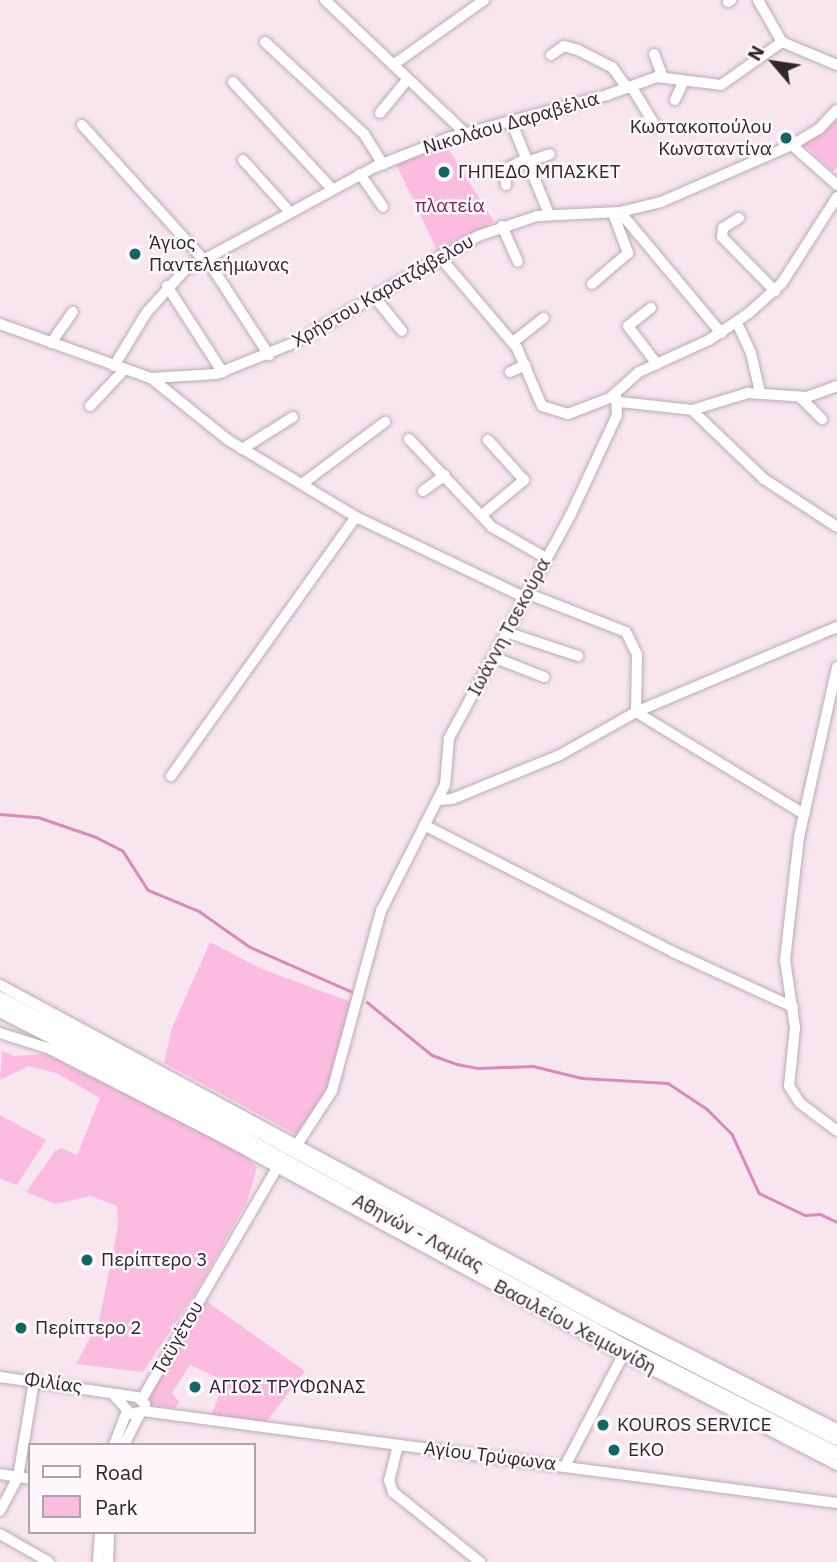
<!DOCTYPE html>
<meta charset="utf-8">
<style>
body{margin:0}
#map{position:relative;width:837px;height:1562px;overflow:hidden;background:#f8e6ef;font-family:"IBM Plex Sans",sans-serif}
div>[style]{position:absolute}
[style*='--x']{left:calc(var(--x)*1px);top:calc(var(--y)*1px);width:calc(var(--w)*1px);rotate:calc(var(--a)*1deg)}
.green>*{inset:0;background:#fbbce0}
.stream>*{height:2.5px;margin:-1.25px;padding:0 1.25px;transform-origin:1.25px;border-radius:1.25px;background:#d98bb8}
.roads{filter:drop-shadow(0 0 2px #bcabb4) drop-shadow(0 0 2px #bcabb4)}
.minor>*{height:10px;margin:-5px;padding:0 5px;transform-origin:5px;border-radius:5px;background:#fff}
.major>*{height:12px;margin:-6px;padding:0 6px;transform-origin:6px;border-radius:6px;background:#fff}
.dots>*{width:19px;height:19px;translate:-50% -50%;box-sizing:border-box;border:4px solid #fef7fb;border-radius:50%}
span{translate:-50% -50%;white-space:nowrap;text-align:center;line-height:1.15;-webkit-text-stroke:5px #fef7fb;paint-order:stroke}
.street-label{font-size:19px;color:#2e282b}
.poi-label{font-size:19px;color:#2e282b}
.right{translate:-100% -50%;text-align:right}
.left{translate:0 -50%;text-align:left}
.park-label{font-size:19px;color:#781e5a}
.legend{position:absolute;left:28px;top:1443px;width:228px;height:91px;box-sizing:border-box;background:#fef7fb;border:2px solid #aba4a8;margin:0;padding:9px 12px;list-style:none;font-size:21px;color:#2e282b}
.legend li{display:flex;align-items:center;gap:14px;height:35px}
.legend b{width:35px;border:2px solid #aba4a8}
.north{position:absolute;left:739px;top:28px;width:70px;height:70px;-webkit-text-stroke:5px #fef7fb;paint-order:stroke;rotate:299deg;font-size:19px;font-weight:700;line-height:28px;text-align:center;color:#2e282b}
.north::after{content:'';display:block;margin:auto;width:24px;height:32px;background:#2e282b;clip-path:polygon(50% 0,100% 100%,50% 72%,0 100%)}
</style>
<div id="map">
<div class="green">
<i style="clip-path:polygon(837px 120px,837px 168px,832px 171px,803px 143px)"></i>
<i style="clip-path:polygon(446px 145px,494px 222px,437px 250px,396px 164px)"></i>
<i style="clip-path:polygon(210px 942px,262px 969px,354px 1003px,335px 1079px,297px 1135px,164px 1063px,172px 1028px)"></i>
<i style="clip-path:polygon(2px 1051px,14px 1056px,46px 1054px,240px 1151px,257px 1167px,247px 1202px,196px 1292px,143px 1372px,76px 1364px,99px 1321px,118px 1226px,117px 1206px,91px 1196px,55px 1204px,26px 1192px,55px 1151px,61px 1148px,77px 1155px,100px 1098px,56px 1073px,29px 1066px,0 1080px)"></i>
<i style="clip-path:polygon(0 1115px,46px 1140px,17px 1185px,0 1179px)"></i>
<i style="clip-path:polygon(206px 1301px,305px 1371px,266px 1422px,211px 1415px,225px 1381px,190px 1365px,172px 1393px,179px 1402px,175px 1408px,150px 1405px,150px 1395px)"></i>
</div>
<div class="stream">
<i style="--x:0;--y:814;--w:38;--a:5"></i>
<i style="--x:38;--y:817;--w:61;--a:19"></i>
<i style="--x:96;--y:837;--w:30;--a:27"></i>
<i style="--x:123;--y:851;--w:46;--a:57.3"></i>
<i style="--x:148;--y:890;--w:55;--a:22.4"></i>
<i style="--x:199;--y:911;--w:62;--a:35.2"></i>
<i style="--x:250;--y:947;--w:115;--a:23.7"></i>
<i style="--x:367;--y:1002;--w:84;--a:39.2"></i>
<i style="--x:432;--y:1055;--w:27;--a:20"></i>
<i style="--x:457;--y:1064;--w:21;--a:11"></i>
<i style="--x:478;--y:1068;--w:55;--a:-2.1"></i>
<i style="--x:533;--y:1066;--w:50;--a:13.8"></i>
<i style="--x:582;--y:1078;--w:86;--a:3.3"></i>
<i style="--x:668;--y:1083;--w:47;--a:33.7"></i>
<i style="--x:707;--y:1109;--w:35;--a:45"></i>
<i style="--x:732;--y:1134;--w:65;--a:65.4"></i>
<i style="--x:759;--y:1193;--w:51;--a:25.6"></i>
<i style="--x:805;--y:1215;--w:15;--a:-4"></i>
<i style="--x:820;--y:1214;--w:19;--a:25"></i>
</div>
<div class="roads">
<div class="minor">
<i style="--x:325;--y:0;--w:193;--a:43.5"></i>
<i style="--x:758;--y:0;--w:48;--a:60.3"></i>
<i style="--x:728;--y:2;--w:4;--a:-34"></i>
<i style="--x:265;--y:42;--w:135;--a:42.9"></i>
<i style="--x:364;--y:134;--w:36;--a:58"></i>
<i style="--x:654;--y:54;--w:25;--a:69"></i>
<i style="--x:551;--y:55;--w:16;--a:-35"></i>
<i style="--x:564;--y:46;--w:15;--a:16"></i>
<i style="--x:578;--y:50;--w:38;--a:27"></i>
<i style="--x:612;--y:67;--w:26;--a:54"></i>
<i style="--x:393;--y:65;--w:112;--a:-35.5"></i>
<i style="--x:233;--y:82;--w:144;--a:47.2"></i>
<i style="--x:631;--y:86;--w:48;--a:58.6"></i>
<i style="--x:675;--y:100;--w:21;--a:-65"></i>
<i style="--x:380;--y:113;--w:43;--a:-50.7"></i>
<i style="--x:511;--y:121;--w:100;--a:67.8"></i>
<i style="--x:82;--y:125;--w:181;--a:47.9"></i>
<i style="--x:792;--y:145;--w:60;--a:41.6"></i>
<i style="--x:243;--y:160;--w:69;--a:48"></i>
<i style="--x:527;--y:162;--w:24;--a:-19"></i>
<i style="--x:360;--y:174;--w:40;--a:55.1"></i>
<i style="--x:506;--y:185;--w:15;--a:-98"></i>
<i style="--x:504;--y:170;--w:25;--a:-27"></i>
<i style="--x:620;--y:212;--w:158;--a:50.1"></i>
<i style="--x:739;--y:218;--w:19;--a:148"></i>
<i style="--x:723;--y:228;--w:9;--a:96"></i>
<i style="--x:722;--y:237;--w:76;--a:45.5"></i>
<i style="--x:502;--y:226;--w:39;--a:66"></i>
<i style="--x:439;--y:256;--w:121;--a:49.7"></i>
<i style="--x:517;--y:348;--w:63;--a:66.7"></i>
<i style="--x:542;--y:406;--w:27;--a:17"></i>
<i style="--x:568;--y:414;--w:45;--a:-20.9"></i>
<i style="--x:610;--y:398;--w:39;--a:-42"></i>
<i style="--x:639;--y:372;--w:77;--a:-24.6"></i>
<i style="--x:709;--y:340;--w:48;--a:-34"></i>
<i style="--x:749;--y:313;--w:45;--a:-42.3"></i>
<i style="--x:782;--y:283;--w:102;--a:-57.4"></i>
<i style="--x:206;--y:258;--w:116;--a:57"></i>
<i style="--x:592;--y:284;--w:48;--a:-40.7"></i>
<i style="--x:628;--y:253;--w:43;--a:-110.6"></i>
<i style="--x:167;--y:286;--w:103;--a:57.2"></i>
<i style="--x:373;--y:295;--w:46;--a:51.1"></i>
<i style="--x:651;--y:308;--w:29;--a:142"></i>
<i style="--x:628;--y:326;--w:48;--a:52.7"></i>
<i style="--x:737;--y:323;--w:33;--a:65"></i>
<i style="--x:751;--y:353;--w:39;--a:77"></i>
<i style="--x:0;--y:324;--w:160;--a:19.7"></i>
<i style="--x:151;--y:378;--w:65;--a:-3.5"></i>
<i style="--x:216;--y:374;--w:86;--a:-21.8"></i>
<i style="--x:296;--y:342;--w:211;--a:-30.2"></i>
<i style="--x:478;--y:236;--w:62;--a:-18.7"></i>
<i style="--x:537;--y:216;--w:83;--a:-2.8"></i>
<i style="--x:620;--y:212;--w:42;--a:-13.7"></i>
<i style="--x:661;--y:202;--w:143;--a:-23.5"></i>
<i style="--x:792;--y:145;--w:31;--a:-31"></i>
<i style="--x:819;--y:129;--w:26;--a:-47"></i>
<i style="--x:513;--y:342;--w:39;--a:-38"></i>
<i style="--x:51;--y:343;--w:38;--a:-55"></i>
<i style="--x:114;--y:366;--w:63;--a:-58.6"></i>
<i style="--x:147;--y:312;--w:57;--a:-47.9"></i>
<i style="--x:185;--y:270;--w:216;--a:-28.5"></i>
<i style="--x:375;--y:167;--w:79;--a:-21.7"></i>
<i style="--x:448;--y:138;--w:165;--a:-15.1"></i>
<i style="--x:607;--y:95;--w:53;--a:-19.8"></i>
<i style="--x:657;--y:77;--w:64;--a:7.1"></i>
<i style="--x:721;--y:85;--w:75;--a:-35.2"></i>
<i style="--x:782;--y:42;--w:60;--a:22.7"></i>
<i style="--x:510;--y:372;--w:17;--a:-24"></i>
<i style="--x:151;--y:378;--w:99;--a:38.8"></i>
<i style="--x:228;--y:440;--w:149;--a:31"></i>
<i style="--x:356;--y:517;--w:186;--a:25.5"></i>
<i style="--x:801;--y:398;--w:30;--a:45"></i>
<i style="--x:620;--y:402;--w:72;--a:6.3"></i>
<i style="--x:692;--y:410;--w:59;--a:-16.9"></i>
<i style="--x:748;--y:393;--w:59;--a:3.9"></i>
<i style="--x:807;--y:397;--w:32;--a:-20"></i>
<i style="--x:90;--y:406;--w:50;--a:-46.6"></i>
<i style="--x:692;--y:410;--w:100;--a:43.8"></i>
<i style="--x:764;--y:479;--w:87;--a:33.3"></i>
<i style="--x:409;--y:439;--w:121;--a:46.7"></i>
<i style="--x:492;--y:527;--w:62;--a:29.9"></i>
<i style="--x:242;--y:449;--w:60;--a:-32.1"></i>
<i style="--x:302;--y:484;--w:104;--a:-36.8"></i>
<i style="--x:423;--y:491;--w:27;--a:-36"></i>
<i style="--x:482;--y:515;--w:55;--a:-39.8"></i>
<i style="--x:524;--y:480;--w:54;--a:-132"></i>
<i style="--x:526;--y:593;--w:107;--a:21.3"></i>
<i style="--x:626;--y:632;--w:25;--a:64"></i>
<i style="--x:637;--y:655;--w:57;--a:91"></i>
<i style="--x:636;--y:712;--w:197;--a:31.3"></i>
<i style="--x:506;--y:632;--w:76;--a:18.4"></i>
<i style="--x:493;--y:657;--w:55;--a:21.4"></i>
<i style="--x:837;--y:667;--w:174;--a:102.6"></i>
<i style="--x:799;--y:837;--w:124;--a:96.5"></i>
<i style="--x:785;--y:960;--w:69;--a:81.6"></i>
<i style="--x:795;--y:1028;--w:58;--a:95.9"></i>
<i style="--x:789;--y:1086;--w:20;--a:57"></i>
<i style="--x:800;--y:1103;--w:46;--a:37.1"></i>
<i style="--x:171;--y:776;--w:318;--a:-54.5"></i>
<i style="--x:438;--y:800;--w:14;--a:-4"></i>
<i style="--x:452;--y:799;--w:117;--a:-22.2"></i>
<i style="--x:560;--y:755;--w:87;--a:-29.5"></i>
<i style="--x:636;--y:712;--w:218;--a:-22.9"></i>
<i style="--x:424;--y:825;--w:280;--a:27"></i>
<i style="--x:673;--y:952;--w:132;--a:24.6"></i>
<i style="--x:0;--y:985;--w:698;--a:28.33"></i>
<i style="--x:614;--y:1316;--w:250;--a:26.9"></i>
<i style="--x:0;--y:1033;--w:52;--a:17.7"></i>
<i style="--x:50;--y:1049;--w:201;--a:27.2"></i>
<i style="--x:229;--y:1141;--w:414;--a:28.5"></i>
<i style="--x:593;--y:1339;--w:275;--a:27.3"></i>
<i style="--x:298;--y:1143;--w:62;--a:-56.8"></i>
<i style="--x:332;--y:1091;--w:187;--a:-74.8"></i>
<i style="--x:381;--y:911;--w:141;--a:-63.1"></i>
<i style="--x:445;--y:785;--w:47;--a:-85.1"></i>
<i style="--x:449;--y:738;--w:253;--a:-61.4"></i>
<i style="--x:570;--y:516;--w:111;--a:-65"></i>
<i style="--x:617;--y:415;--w:21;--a:-93"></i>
<i style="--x:0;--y:1377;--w:138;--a:8.3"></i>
<i style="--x:137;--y:1397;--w:11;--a:41"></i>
<i style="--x:113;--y:1394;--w:27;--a:48"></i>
<i style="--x:131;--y:1414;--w:12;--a:-14"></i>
<i style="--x:142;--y:1399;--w:268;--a:-59.7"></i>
<i style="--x:143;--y:1411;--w:700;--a:7.55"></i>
<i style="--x:114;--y:1445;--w:36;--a:-69"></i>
<i style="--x:124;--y:1445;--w:35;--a:-63"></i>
<i style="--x:398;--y:1445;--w:36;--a:104"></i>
<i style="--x:389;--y:1480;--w:13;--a:72"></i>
<i style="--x:393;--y:1492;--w:112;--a:38.8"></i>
<i style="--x:565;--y:1466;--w:125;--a:-62.4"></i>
<i style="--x:0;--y:1474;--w:30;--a:9"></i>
<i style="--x:0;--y:1511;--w:38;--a:-62"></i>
<i style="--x:18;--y:1477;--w:97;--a:-80.5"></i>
<i style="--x:0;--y:1534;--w:56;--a:29.7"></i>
<i style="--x:98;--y:1562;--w:30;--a:-86"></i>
<i style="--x:108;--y:1562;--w:30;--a:-88"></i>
</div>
<div class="major">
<i style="--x:0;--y:998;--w:292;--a:27.4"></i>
<i style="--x:259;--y:1132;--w:393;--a:28.6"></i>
<i style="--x:604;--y:1320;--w:262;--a:27.1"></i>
<i style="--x:0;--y:1011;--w:263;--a:27.4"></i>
<i style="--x:233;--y:1132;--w:434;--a:28.6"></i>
<i style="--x:614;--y:1340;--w:250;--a:26.9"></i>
</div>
</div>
<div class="dots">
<i style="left:786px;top:138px;background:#156564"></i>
<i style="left:444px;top:172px;background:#156564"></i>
<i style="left:135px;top:254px;background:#156564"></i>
<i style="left:87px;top:1260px;background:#156564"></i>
<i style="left:21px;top:1328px;background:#156564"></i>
<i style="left:195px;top:1387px;background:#156564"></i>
<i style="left:603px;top:1425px;background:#156564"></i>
<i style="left:614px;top:1450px;background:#156564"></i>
</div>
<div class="street-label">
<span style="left:511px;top:123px;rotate:-16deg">Νικολάου Δαραβέλια</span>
<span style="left:383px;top:291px;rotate:-30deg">Χρήστου Καρατζάβελου</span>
<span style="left:509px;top:627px;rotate:-62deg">Ιωάννη Τσεκούρα</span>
<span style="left:418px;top:1233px;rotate:28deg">Αθηνών - Λαμίας</span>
<span style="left:575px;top:1327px;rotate:28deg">Βασιλείου Χειμωνίδη</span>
<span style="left:178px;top:1338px;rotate:-60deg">Ταϋγέτου</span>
<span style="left:53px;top:1383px;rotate:8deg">Φιλίας</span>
<span style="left:490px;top:1456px;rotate:7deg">Αγίου Τρύφωνα</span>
</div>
<div class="poi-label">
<span class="right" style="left:772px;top:138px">Κωστακοπούλου<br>Κωνσταντίνα</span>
<span class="left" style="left:458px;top:172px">ΓΗΠΕΔΟ ΜΠΑΣΚΕΤ</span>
<span class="left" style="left:149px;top:254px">Άγιος<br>Παντελεήμωνας</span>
<span class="left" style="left:101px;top:1260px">Περίπτερο 3</span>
<span class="left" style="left:35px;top:1328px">Περίπτερο 2</span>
<span class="left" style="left:209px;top:1387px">ΑΓΙΟΣ ΤΡΥΦΩΝΑΣ</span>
<span class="left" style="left:617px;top:1425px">KOUROS SERVICE</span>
<span class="left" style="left:628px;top:1450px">EKO</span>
</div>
<div class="park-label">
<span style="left:450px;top:206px">πλατεία</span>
</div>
<ul class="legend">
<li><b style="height:9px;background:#fff"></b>Road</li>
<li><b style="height:19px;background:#fbbce0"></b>Park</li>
</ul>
<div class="north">N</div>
</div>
